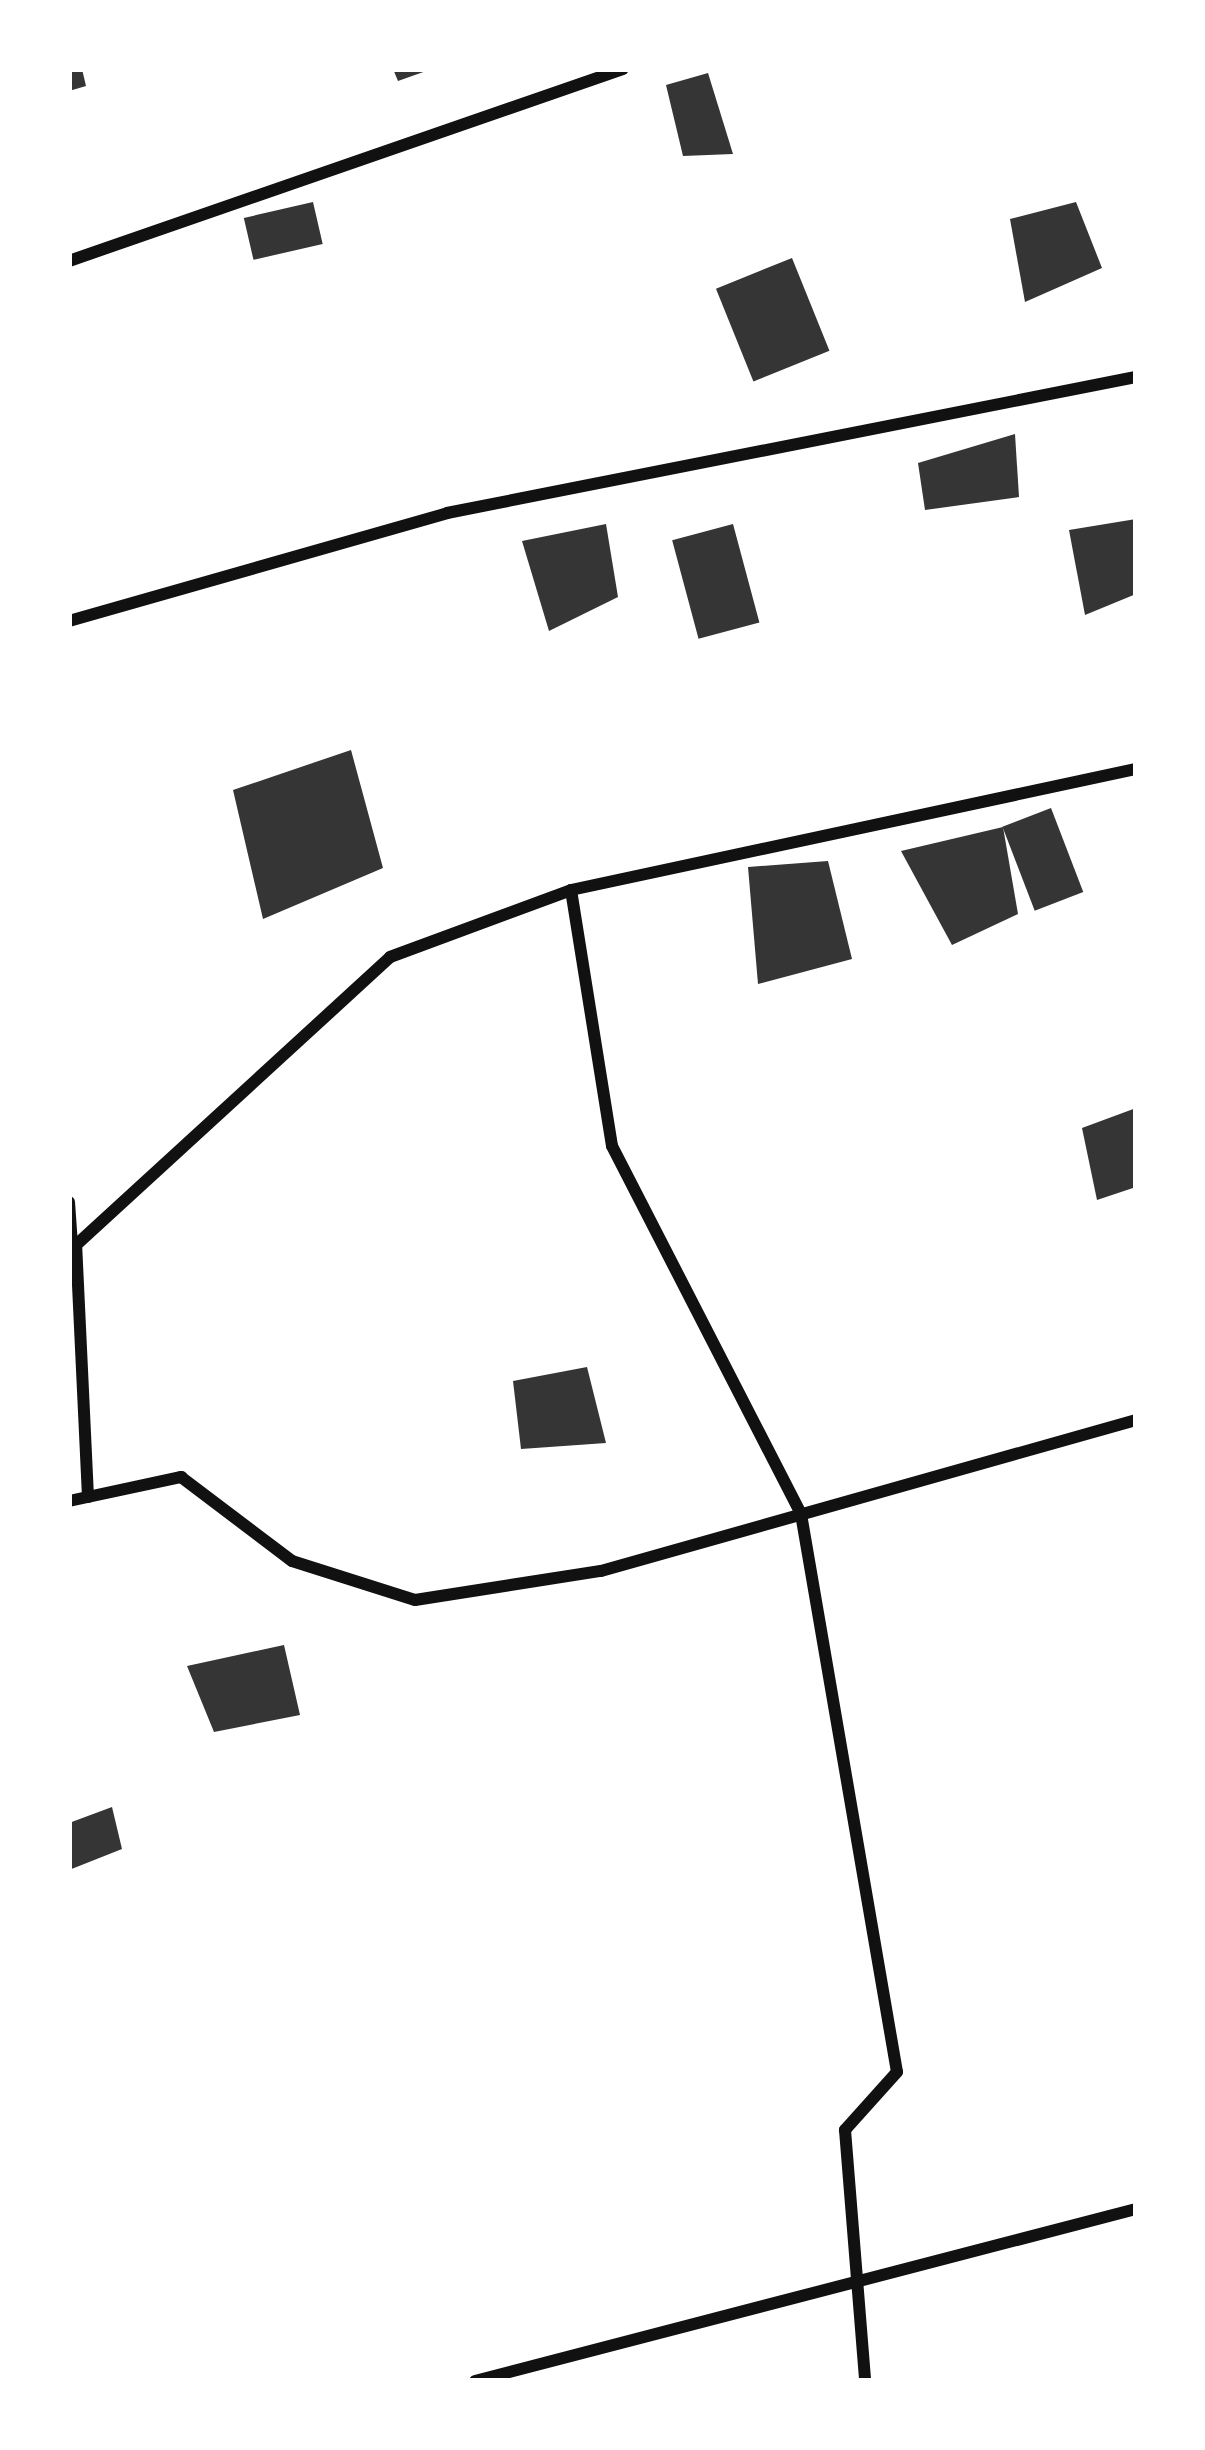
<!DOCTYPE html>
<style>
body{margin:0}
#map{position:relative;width:1205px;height:2450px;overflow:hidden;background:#fff;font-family:Lato,sans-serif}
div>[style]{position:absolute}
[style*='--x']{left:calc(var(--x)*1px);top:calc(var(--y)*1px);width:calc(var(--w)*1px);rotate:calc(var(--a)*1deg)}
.building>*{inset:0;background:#353535;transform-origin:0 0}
.minor>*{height:12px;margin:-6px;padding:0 6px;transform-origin:6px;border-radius:6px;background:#111}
span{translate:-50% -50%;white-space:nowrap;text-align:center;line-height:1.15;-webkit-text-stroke:12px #fff;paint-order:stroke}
.frame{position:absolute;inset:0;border:72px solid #fff;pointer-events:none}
</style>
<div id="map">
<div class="building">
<i style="clip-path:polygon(69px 69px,82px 69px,86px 86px,69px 91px)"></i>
<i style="clip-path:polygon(393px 69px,429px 69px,429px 70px,398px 81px)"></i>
<i style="clip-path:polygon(708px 73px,733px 154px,683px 156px,666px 85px)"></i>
<i style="left:313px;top:202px;width:43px;height:71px;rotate:77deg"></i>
<i style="clip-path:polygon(1076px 202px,1102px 268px,1025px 302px,1010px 219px)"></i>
<i style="left:792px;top:258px;width:100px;height:82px;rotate:68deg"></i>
<i style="clip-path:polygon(1015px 434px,1019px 497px,925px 510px,918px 463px)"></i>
<i style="clip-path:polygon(1136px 519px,1136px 594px,1085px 615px,1069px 530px)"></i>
<i style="clip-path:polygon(606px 524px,618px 597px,549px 631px,522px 541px)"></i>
<i style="left:733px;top:524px;width:102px;height:63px;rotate:75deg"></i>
<i style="clip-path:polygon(351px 750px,383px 868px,263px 919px,233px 790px)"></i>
<i style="left:1051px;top:808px;width:90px;height:52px;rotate:69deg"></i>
<i style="clip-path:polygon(1003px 827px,1018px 914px,952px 945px,901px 851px)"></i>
<i style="clip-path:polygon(828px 861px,852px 959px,758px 984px,748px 867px)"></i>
<i style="clip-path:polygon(1136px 1108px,1136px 1187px,1097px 1200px,1082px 1128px)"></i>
<i style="clip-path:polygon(587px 1367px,606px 1443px,521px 1449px,513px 1381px)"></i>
<i style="clip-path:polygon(284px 1645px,300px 1715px,214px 1732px,187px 1666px)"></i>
<i style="clip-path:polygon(112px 1807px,122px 1849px,69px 1870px,69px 1823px)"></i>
</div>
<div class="minor">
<i style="--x:69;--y:261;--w:586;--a:-19.11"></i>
<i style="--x:69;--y:621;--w:393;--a:-15.9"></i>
<i style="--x:447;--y:513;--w:702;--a:-11.17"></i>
<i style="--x:571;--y:890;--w:259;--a:80.9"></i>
<i style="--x:612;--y:1146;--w:414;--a:62.8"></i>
<i style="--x:801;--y:1514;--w:566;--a:80.24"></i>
<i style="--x:897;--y:2072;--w:78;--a:131.9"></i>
<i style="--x:845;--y:2130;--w:252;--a:85.4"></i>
<i style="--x:69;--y:1202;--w:43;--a:86"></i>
<i style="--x:88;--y:1497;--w:252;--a:-92.7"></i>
<i style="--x:76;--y:1245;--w:426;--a:-42.5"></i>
<i style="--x:390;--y:957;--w:193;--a:-20.3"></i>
<i style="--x:571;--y:890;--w:578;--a:-12.09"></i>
<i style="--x:69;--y:1501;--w:115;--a:-12.1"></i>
<i style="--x:181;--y:1477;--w:139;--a:37.1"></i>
<i style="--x:292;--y:1561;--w:129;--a:17.6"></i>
<i style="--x:415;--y:1600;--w:188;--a:-8.9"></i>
<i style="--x:601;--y:1571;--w:556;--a:-15.76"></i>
<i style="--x:475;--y:2381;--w:683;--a:-14.59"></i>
</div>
<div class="frame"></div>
</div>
